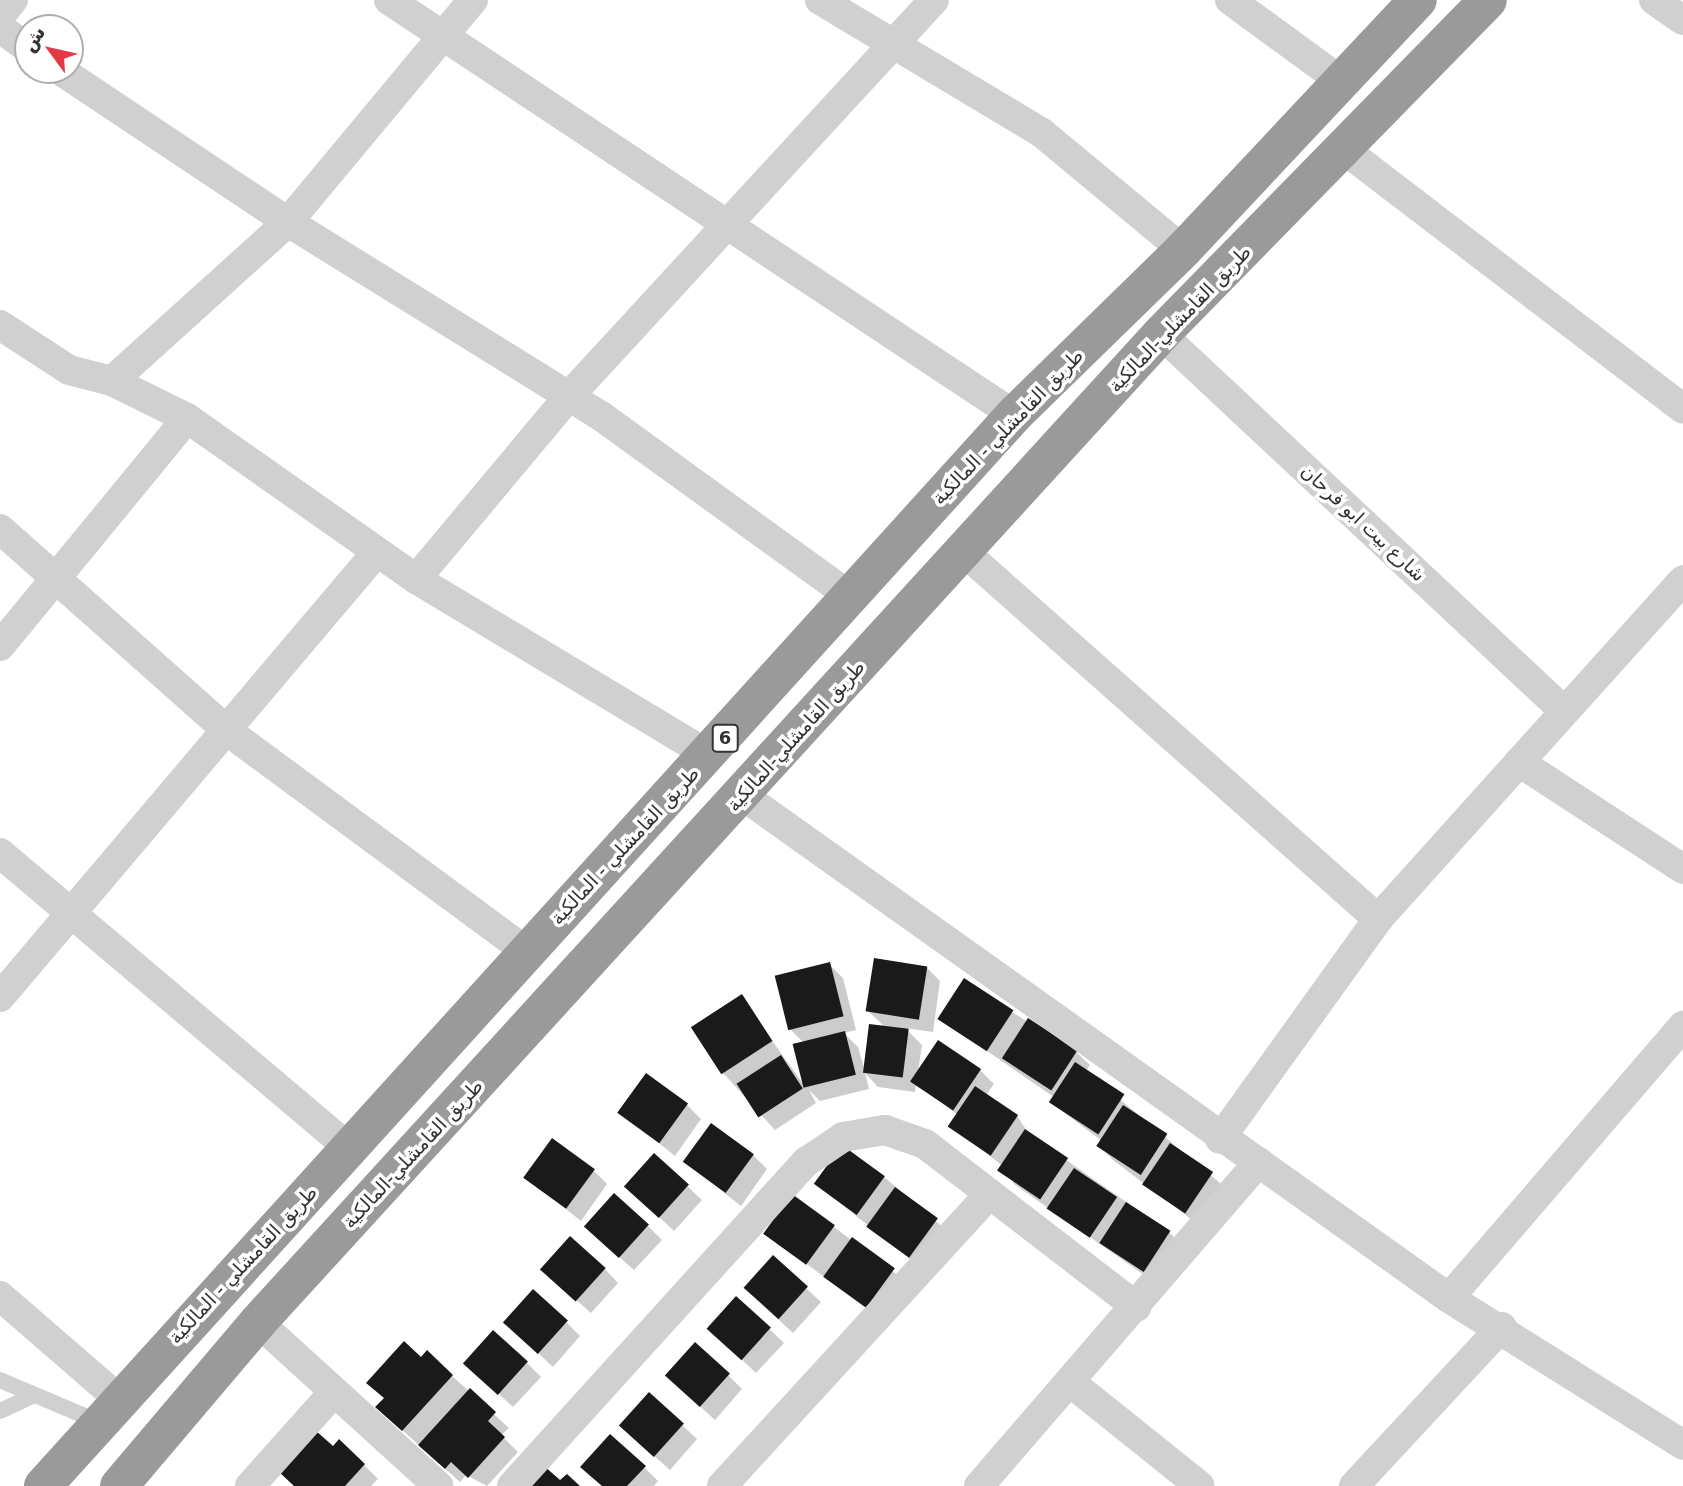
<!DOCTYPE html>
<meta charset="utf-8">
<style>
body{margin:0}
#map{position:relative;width:1683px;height:1486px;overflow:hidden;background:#fff;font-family:"DejaVu Sans",Vazirmatn,sans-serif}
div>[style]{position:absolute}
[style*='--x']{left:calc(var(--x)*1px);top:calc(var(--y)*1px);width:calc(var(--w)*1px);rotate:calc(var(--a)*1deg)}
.shadow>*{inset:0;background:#0003}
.building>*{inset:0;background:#1a1a1a;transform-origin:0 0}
.lane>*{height:16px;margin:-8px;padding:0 8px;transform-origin:8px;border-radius:8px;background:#d0d0d0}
.street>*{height:30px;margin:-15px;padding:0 15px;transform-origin:15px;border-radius:15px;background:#d0d0d0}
.highway>*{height:38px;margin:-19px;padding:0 19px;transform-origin:19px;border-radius:19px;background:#9a9a9a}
span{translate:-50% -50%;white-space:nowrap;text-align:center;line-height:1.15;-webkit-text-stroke:7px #fff;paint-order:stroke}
.shield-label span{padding:2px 5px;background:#fff;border:2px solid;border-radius:5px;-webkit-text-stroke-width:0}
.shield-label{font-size:18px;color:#333;font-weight:700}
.street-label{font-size:19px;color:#333}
.north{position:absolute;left:14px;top:14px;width:70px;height:70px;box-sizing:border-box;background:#fff;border:2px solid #adadad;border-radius:50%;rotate:303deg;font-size:19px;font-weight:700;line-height:28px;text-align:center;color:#333}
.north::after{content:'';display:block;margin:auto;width:24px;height:32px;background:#e63946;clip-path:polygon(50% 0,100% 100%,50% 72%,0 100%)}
</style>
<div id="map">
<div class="shadow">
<i style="clip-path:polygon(829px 964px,843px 978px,856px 1030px,844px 1033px,858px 1047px,865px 1071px,886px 1028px,868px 1011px,926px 967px,940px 981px,933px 1032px,905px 1028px,922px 1045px,918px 1072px,980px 1070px,994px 1084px,986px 1095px,1017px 1116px,1029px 1134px,1169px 1232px,1183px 1246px,1157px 1284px,1014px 1184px,1003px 1166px,950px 1126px,958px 1115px,916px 1084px,915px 1092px,878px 1087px,865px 1073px,869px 1089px,820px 1101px,809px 1090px,816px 1103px,775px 1130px,723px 1073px,741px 997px,806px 1088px,796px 1045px,804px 1043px,790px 1029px)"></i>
<i style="clip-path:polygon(1012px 1012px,1076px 1052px,1090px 1065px,1086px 1071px,1226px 1188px,1200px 1226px,1113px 1160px,1099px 1146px,1102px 1141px,1050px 1102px,1054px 1097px,939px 1018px)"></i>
<i style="clip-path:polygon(687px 1105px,701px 1119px,675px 1156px,620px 1112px)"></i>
<i style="clip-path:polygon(654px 1155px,702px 1200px,674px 1231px,640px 1199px)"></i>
<i style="clip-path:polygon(753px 1155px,767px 1169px,741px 1206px,685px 1162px)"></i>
<i style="clip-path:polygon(594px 1171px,607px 1184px,581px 1221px,526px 1177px)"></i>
<i style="clip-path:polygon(884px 1177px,951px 1234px,924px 1270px,816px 1184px)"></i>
<i style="clip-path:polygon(648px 1226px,662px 1240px,634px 1270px,600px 1240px)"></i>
<i style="clip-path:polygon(834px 1227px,908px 1283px,881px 1319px,765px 1233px)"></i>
<i style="clip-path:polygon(773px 1258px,821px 1302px,793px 1333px,760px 1302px)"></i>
<i style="clip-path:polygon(605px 1269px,618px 1283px,591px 1313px,557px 1283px)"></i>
<i style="clip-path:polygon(737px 1298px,784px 1343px,756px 1373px,723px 1342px)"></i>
<i style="clip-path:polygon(566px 1322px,580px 1336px,553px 1367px,519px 1335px)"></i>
<i style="clip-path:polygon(427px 1353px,509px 1428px,501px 1435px,518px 1452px,487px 1486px,466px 1475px,460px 1482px,392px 1421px)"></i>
<i style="clip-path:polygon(527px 1363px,541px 1377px,513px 1407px,479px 1376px)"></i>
<i style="clip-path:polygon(728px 1375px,742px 1389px,715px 1420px,681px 1389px)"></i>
<i style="clip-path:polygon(649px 1394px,697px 1439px,670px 1470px,635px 1439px)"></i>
<i style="clip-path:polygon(333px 1448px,364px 1465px,378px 1479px,371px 1486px,295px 1486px)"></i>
<i style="clip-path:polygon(644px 1467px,658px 1481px,654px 1486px,603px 1486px)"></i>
</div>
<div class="building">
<i style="left:874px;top:958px;width:54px;height:54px;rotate:9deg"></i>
<i style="left:830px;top:962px;width:56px;height:57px;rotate:76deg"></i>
<i style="left:964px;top:978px;width:59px;height:49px;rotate:33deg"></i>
<i style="left:742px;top:994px;width:56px;height:61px;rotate:57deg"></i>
<i style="left:1028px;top:1018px;width:59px;height:48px;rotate:33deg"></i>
<i style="left:869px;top:1024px;width:40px;height:49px;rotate:7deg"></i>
<i style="left:845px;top:1031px;width:45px;height:54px;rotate:76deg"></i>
<i style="left:938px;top:1040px;width:52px;height:50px;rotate:34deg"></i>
<i style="left:781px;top:1055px;width:40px;height:53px;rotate:57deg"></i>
<i style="left:1075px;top:1062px;width:59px;height:48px;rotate:33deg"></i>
<i style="left:646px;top:1073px;width:52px;height:49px;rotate:36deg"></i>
<i style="left:975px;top:1086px;width:52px;height:49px;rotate:34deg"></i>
<i style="left:1123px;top:1105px;width:53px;height:49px;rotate:33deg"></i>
<i style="left:711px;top:1123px;width:53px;height:48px;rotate:36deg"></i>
<i style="left:1025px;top:1129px;width:52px;height:50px;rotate:34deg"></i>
<i style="left:552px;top:1138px;width:53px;height:49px;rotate:36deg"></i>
<i style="left:1170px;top:1143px;width:52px;height:50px;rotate:34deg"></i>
<i style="left:842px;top:1145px;width:53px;height:48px;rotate:36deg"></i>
<i style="left:654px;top:1153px;width:47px;height:45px;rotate:42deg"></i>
<i style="left:1074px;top:1168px;width:52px;height:49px;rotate:34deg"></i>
<i style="left:895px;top:1187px;width:53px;height:49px;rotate:36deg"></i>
<i style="left:614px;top:1193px;width:47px;height:45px;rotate:42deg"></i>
<i style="left:792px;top:1194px;width:53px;height:49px;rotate:36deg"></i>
<i style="left:1126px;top:1202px;width:53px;height:49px;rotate:33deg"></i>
<i style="left:570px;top:1236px;width:48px;height:45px;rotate:42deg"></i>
<i style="left:852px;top:1237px;width:53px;height:49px;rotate:36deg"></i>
<i style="left:773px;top:1255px;width:47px;height:44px;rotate:42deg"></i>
<i style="left:533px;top:1289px;width:47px;height:45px;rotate:42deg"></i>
<i style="left:736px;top:1296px;width:47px;height:44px;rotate:42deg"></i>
<i style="left:493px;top:1330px;width:47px;height:45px;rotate:42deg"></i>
<i style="clip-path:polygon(404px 1341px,421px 1357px,427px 1350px,453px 1375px,402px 1431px,375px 1407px,384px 1398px,366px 1383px)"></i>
<i style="left:695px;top:1342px;width:47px;height:45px;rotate:42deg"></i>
<i style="clip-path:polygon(470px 1388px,496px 1412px,488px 1421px,505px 1437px,468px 1478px,451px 1462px,445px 1469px,418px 1445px)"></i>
<i style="left:649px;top:1392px;width:47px;height:45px;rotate:42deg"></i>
<i style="clip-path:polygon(315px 1430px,333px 1446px,339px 1439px,365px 1464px,345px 1486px,294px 1486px,278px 1471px)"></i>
<i style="clip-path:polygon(610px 1434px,646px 1466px,627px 1486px,602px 1486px,580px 1467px)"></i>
<i style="clip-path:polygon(543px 1465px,560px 1480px,567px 1474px,580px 1486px,524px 1486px)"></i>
</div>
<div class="lane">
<i style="--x:0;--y:1380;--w:108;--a:23"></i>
<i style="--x:0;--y:1411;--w:38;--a:-25"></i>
</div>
<div class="street">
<i style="--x:389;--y:0;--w:750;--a:33.58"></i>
<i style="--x:820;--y:0;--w:259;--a:30.9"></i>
<i style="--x:1042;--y:133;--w:183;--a:39.7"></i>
<i style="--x:1230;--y:0;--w:141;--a:36.1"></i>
<i style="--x:1654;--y:0;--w:35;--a:35"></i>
<i style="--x:0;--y:16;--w:21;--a:-51"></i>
<i style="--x:0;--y:28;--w:34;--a:36"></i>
<i style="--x:60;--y:70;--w:274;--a:33.7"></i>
<i style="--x:288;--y:222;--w:368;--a:31.8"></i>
<i style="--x:601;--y:416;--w:309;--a:35.9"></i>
<i style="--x:1346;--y:151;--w:424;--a:37.4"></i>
<i style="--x:0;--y:325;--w:82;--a:33.1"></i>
<i style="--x:69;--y:370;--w:44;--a:14.3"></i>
<i style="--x:112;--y:381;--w:84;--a:26.3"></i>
<i style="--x:187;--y:418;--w:280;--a:35.1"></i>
<i style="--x:416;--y:579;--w:342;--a:31"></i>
<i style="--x:1161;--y:334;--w:552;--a:43.09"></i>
<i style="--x:112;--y:381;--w:237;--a:-42.1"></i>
<i style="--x:288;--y:222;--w:289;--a:-50.2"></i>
<i style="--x:0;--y:529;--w:302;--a:41.6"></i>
<i style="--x:226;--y:730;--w:374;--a:36.4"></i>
<i style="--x:963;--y:551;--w:555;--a:41.56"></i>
<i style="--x:416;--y:579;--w:240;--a:-50.1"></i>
<i style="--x:570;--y:395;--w:537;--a:-47.34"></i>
<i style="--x:0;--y:646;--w:295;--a:-50.6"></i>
<i style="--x:1519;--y:762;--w:196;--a:33.1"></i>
<i style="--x:742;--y:795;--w:868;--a:35.43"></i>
<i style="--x:1449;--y:1298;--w:276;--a:32.1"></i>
<i style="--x:0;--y:853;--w:458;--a:40.2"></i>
<i style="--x:0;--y:997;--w:582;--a:-49.74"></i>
<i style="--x:1220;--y:1139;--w:271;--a:-54.3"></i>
<i style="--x:1378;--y:919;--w:456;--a:-48"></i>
<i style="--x:0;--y:1296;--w:157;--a:40.9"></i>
<i style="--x:1449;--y:1298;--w:359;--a:-49.3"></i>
<i style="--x:258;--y:1322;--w:244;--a:42.3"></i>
<i style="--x:1070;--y:1382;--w:166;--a:38.7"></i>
<i style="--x:250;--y:1486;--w:126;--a:-48.2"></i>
<i style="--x:512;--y:1486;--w:438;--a:-47.8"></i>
<i style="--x:806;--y:1162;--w:45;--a:-34"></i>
<i style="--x:843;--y:1137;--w:43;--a:-9.5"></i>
<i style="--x:885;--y:1130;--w:42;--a:19.3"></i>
<i style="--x:925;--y:1144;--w:267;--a:37.6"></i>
<i style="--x:722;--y:1486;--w:396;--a:-47.5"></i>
<i style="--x:979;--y:1486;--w:428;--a:-49.2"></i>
<i style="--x:1354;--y:1486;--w:217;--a:-47.1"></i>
</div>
<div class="highway">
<i style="--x:43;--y:1486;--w:1446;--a:-47.8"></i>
<i style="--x:1014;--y:415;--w:236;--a:-44.3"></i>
<i style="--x:1183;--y:250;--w:343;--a:-46.8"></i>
<i style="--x:119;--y:1486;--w:215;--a:-49.7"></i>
<i style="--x:258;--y:1322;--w:1338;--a:-47.57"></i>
<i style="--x:1161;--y:334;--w:467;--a:-45.6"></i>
</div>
<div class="shield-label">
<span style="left:725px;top:738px">6</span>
</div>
<div class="street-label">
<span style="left:1180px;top:319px;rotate:-46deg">طريق القامشلي-المالكية</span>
<span style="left:1008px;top:427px;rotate:-46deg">طريق القامشلي - المالكية</span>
<span style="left:1363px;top:523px;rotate:43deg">شارع بيت ابو فرحان</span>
<span style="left:796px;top:736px;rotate:-48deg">طريق القامشلي-المالكية</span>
<span style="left:625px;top:846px;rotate:-47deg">طريق القامشلي - المالكية</span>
<span style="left:413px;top:1154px;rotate:-47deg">طريق القامشلي-المالكية</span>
<span style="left:243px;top:1265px;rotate:-47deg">طريق القامشلي - المالكية</span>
</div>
<div class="north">ش</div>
</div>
